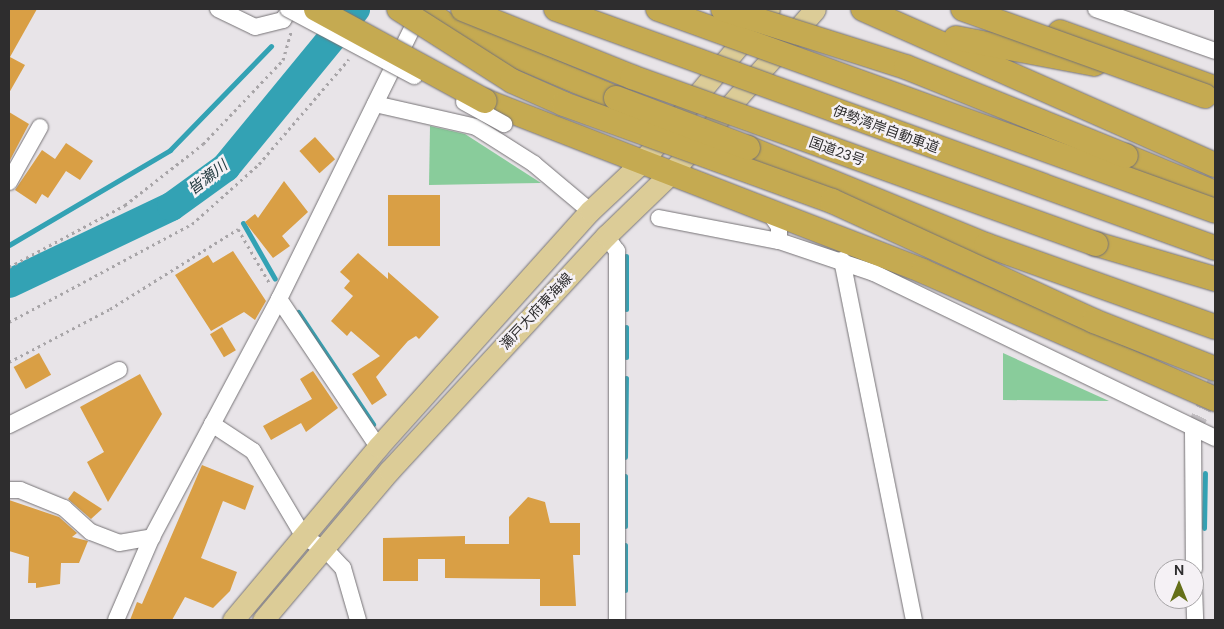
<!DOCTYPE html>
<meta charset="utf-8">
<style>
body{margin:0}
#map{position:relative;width:1224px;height:629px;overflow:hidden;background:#e8e4e8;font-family:"DM Sans","Noto Sans JP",sans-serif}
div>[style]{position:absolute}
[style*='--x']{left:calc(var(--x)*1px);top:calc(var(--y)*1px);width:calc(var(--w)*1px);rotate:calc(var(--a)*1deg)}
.green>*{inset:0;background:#89cc9b}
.stream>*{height:5px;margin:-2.5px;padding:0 2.5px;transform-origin:2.5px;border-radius:2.5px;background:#33a2b4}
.river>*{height:29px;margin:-14.5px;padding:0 14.5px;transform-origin:14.5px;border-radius:14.5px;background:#33a2b4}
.building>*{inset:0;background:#d99f45;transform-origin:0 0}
.minor-tunnel>*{height:16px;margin-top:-8px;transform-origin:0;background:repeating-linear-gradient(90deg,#c3bfc3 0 16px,transparent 0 24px)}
.path>*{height:3px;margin-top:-1.5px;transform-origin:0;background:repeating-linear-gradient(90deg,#a8a5a8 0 2.5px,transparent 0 6.5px)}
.roads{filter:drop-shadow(0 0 1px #767376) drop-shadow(0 0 1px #767376)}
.minor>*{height:16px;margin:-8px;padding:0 8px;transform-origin:8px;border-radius:8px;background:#fff}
.major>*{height:21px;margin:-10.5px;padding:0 10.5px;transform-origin:10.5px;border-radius:10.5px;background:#dccc97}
.highway>*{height:24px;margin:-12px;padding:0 12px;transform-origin:12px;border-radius:12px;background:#c5aa51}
.bridges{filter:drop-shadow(0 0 1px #767376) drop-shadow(0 0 1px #767376)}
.minor-bridge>*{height:16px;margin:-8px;padding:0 8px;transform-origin:8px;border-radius:8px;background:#fff}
.highway-bridge>*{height:24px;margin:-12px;padding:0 12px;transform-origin:12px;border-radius:12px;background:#c5aa51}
span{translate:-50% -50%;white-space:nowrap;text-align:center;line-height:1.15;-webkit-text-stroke:5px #f5f1f5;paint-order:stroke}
.street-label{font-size:14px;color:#2e2d2e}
.water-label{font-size:15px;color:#20383d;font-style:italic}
.frame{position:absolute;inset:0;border:10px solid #2e2d2e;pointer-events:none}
.north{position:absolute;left:1154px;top:559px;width:50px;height:50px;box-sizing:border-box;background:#f5f1f5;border:1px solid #a5a3a5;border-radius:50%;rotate:0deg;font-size:14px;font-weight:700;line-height:20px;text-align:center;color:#2e2d2e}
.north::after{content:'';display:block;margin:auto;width:18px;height:22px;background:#657019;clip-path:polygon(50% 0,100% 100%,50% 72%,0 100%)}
</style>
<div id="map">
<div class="green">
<i style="clip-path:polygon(430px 126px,465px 134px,541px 183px,429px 185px)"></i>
<i style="clip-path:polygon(1003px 353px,1109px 401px,1003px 400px)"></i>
</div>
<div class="stream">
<i style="--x:243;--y:223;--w:64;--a:60.3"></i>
<i style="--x:9;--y:245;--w:187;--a:-30.5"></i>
<i style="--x:170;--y:150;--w:145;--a:-45.8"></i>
<i style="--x:626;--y:256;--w:53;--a:90"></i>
<i style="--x:298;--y:312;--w:135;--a:56.2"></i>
<i style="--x:626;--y:327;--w:30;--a:90"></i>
<i style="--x:625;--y:457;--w:79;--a:-89.3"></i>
<i style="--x:625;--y:476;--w:50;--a:90"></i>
<i style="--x:1204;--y:528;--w:55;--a:-89"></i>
<i style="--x:625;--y:590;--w:45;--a:-90"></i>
</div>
<div class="river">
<i style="--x:9;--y:283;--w:179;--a:-25.4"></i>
<i style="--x:171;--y:206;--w:67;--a:-35.8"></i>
<i style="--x:225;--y:167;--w:205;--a:-50.6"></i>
</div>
<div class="building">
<i style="clip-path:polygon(9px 9px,37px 9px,10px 57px,25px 65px,9px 93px)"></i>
<i style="clip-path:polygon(9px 112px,29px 124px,9px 162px)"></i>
<i style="left:315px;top:137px;width:30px;height:21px;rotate:48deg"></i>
<i style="clip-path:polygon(66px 143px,93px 161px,80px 180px,66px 171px,48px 198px,42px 194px,36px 204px,15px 190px,42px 150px,55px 159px)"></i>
<i style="clip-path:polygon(284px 181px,308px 212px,282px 236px,290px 246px,273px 258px,245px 222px,255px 214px,258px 218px)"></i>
<i style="left:388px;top:195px;width:52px;height:51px"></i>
<i style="clip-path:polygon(233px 251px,266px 301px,255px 320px,244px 312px,211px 331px,175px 275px,208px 255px,213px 263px)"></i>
<i style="clip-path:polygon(358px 253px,388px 279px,388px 272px,439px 317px,419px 339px,416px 336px,408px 341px,376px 377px,387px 395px,372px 405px,352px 374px,380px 356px,351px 331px,347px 336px,331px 321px,353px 296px,344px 288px,350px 281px,340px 272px)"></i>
<i style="left:222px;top:327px;width:27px;height:14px;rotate:59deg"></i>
<i style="left:39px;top:353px;width:25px;height:29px;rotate:61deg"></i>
<i style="clip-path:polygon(313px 371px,338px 408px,306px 432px,301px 423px,271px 440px,263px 426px,312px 399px,300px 379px)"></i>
<i style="clip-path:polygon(140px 374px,162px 414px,108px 502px,87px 462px,104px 452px,80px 407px)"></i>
<i style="clip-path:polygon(202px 465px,254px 486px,245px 510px,223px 501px,201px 558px,237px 572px,230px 591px,213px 608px,185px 597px,172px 620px,130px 620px,137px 602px,142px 604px)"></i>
<i style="clip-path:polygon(74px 491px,102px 509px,91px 519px,68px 499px)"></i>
<i style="clip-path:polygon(528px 497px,545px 502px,550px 523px,580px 523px,580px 555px,573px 555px,576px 606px,540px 606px,540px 579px,445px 578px,445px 559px,418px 559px,418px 581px,383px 581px,383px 538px,465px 536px,465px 544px,509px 544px,509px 517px)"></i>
<i style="clip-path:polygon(9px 500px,59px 517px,77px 533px,72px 537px,88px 541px,79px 563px,61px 563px,60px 584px,36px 588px,36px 583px,28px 583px,29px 557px,9px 551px)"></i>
</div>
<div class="minor-tunnel">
<i style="--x:1193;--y:431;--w:53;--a:-65.4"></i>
</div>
<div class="path">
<i style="--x:9;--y:267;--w:132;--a:-28.1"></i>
<i style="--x:125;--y:205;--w:99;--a:-38"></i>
<i style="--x:203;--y:144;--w:116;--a:-46.4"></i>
<i style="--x:283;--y:60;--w:29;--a:-74"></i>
<i style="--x:9;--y:322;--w:208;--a:-28.2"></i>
<i style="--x:192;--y:224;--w:90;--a:-41.8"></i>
<i style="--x:259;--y:164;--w:138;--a:-49.4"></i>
<i style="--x:9;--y:362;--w:114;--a:-27.7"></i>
<i style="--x:110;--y:309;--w:151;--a:-32"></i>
<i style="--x:238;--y:229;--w:64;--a:59.8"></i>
</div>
<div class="roads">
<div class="minor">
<i style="--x:218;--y:9;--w:41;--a:25.9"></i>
<i style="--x:255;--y:27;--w:29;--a:-14"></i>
<i style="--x:283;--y:20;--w:13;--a:-58"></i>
<i style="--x:1096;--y:9;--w:126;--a:19.4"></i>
<i style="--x:375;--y:104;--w:104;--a:12.8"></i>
<i style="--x:476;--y:127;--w:69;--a:32.5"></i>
<i style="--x:534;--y:164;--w:73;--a:40"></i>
<i style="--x:9;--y:182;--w:63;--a:-60.6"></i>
<i style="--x:771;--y:215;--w:14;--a:56"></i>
<i style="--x:779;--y:227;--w:14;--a:90"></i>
<i style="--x:779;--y:241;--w:100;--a:18.6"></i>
<i style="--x:874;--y:273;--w:379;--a:25.8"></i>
<i style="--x:659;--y:218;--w:122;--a:10.9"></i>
<i style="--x:606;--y:236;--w:19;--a:54"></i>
<i style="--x:617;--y:251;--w:369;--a:90"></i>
<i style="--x:842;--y:260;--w:367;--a:78.7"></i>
<i style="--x:279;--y:299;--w:178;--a:56.2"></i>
<i style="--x:212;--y:424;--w:49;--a:33.4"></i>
<i style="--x:253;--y:451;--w:100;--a:59.3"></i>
<i style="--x:304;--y:537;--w:26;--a:31"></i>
<i style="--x:326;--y:550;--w:25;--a:47"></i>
<i style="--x:343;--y:568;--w:54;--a:73.9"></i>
<i style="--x:9;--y:425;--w:123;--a:-26.6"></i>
<i style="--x:1193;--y:431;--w:138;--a:89.6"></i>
<i style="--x:9;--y:490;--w:11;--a:0"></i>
<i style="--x:20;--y:490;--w:48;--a:22.2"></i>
<i style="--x:64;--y:508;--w:36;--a:42"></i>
<i style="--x:91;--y:532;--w:30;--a:21"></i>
<i style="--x:119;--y:543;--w:34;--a:-10"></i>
<i style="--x:1194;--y:587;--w:33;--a:88"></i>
<i style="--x:116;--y:620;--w:90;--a:-66.6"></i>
<i style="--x:152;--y:537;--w:270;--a:-61.9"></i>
<i style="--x:279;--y:299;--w:320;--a:-63.8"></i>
</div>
<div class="major">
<i style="--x:233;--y:620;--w:226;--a:-50"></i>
<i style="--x:378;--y:447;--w:317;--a:-48.1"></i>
<i style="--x:590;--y:211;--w:67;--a:-43.2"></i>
<i style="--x:639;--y:165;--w:203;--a:-50.2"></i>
<i style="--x:263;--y:620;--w:195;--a:-49.8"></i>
<i style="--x:389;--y:471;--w:320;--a:-47.3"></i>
<i style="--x:606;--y:236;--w:86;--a:-44.1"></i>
<i style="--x:668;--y:176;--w:222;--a:-48.6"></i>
</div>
<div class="highway">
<i style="--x:424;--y:9;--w:32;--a:36"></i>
<i style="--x:450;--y:28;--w:180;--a:22.9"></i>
<i style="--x:863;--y:9;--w:385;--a:23.9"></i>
<i style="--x:1060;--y:32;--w:165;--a:19.9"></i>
<i style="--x:956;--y:38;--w:141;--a:10.6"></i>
<i style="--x:485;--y:101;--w:470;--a:21.2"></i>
<i style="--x:923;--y:271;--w:319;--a:23.7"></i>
<i style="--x:748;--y:148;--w:257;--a:22.2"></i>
<i style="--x:986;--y:245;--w:243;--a:19.7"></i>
<i style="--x:1126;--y:156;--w:96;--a:22.6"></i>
<i style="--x:1096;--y:244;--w:124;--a:16.4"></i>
</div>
</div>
<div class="bridges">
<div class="minor-bridge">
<i style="--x:288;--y:9;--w:143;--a:28"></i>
<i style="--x:464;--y:102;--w:46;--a:28.8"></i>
</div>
<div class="highway-bridge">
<i style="--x:316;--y:9;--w:192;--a:28.6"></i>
<i style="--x:399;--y:9;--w:134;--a:32.5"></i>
<i style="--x:512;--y:81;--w:57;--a:23.9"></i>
<i style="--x:564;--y:104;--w:285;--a:19.9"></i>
<i style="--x:832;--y:201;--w:288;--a:24.6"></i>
<i style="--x:1094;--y:321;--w:130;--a:21.6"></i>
<i style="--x:463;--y:9;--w:182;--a:21.9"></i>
<i style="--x:632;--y:77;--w:493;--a:19.8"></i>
<i style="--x:556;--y:9;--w:701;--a:19.93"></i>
<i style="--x:658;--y:9;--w:592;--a:19.93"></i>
<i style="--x:723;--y:9;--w:192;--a:17.6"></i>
<i style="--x:906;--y:67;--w:237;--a:22"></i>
<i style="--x:963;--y:9;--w:257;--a:19.8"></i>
<i style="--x:616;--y:98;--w:141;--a:20.7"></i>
</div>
</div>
<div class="street-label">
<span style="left:886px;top:129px;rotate:20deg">伊勢湾岸自動車道</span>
<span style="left:837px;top:151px;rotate:20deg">国道23号</span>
<span style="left:536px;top:311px;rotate:-47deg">瀬戸大府東海線</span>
</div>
<div class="water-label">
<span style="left:208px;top:178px;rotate:-38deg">皆瀬川</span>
</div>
<div class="frame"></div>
<div class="north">N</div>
</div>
